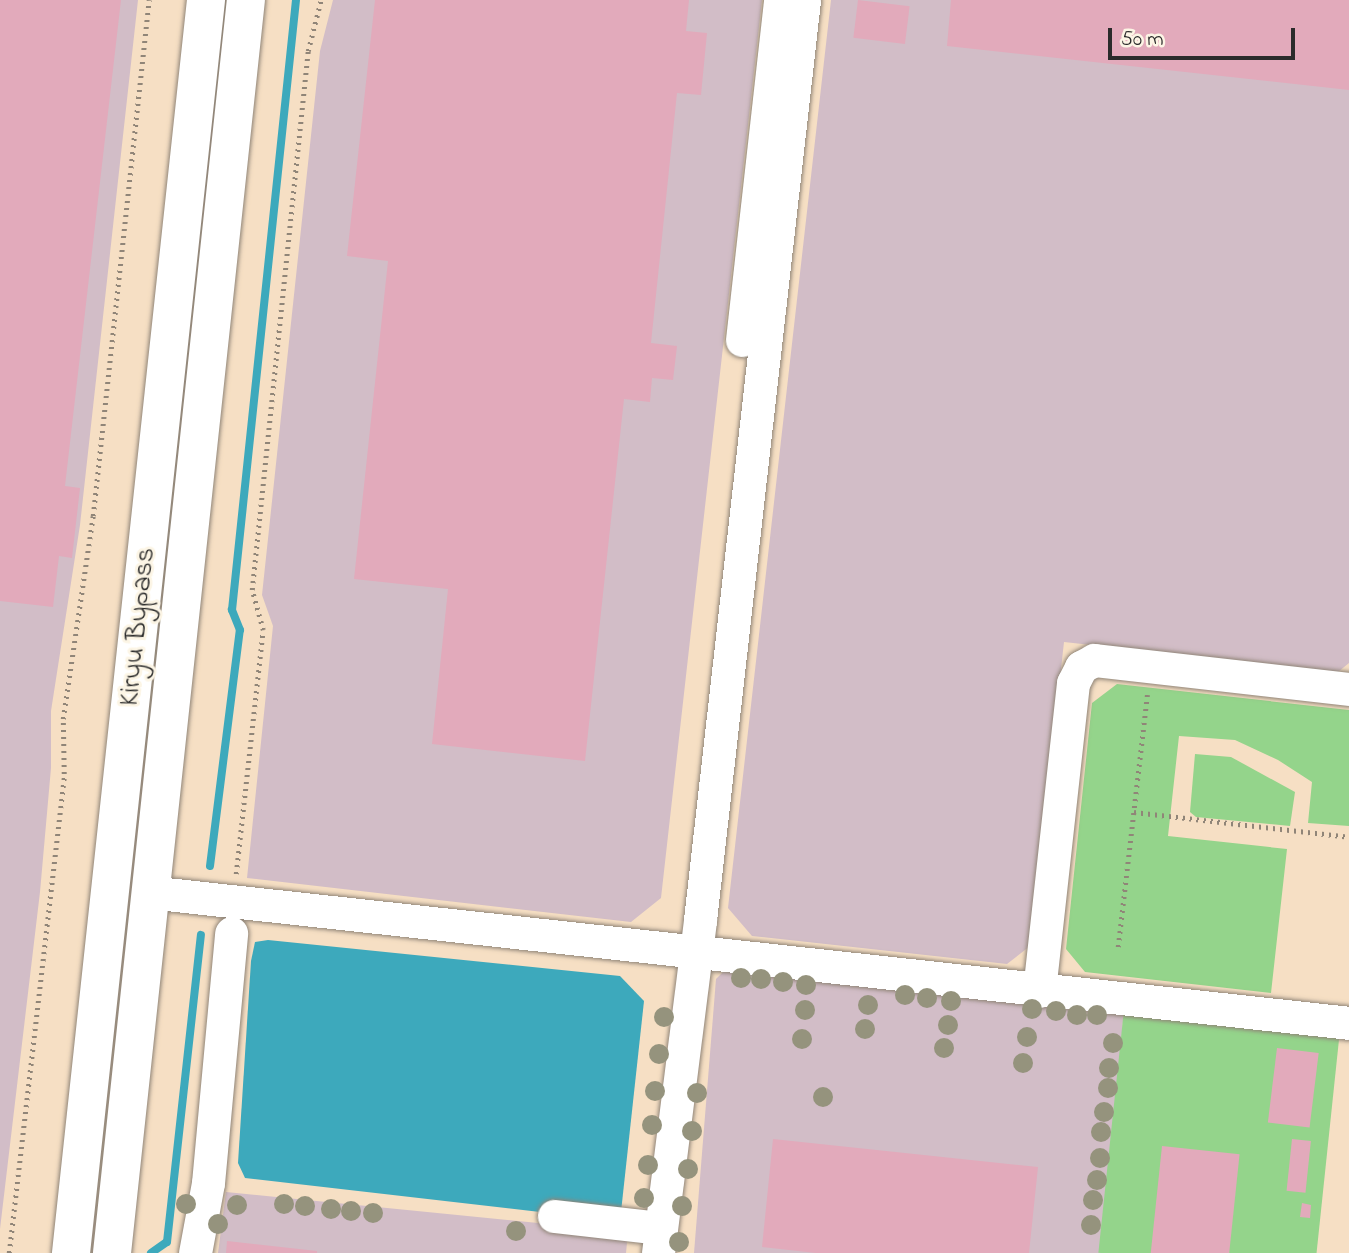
<!DOCTYPE html>
<style>
body{margin:0}
#map{position:relative;width:1349px;height:1253px;overflow:hidden;background:#f6dfc4;font-family:"Indie Flower",sans-serif}
div>[style]{position:absolute}
[style*='--x']{left:calc(var(--x)*1px);top:calc(var(--y)*1px);width:calc(var(--w)*1px);rotate:calc(var(--a)*1deg)}
.industrial>*{inset:0;background:#d2bdc7}
.green>*{inset:0;background:#94d48b;transform-origin:0 0}
.water>*{inset:0;background:#3da9bc}
.stream>*{height:8px;margin:-4px;padding:0 4px;transform-origin:4px;border-radius:4px;background:#3da9bc}
.building>*{inset:0;background:#e2aabb;transform-origin:0 0}
.path>*{height:4.5px;margin-top:-2.25px;transform-origin:0;background:repeating-linear-gradient(90deg,#908578 0 2px,transparent 0 7px)}
.roads{filter:drop-shadow(0 0 2px #908578) drop-shadow(0 0 2px #908578)}
.minor>*{height:33px;margin:-16.5px;padding:0 16.5px;transform-origin:16.5px;border-radius:16.5px;background:#fff}
.highway>*{height:38px;margin:-19px;padding:0 19px;transform-origin:19px;border-radius:19px;background:#fff}
.trees>*{width:20px;height:20px;margin:-10px;border-radius:50%;background:#95937d}
span{translate:-50% -50%;white-space:nowrap;text-align:center;line-height:1.15;-webkit-text-stroke:6px #fcf5e5;paint-order:stroke}
.street-label{font-size:28px;color:#2b2b2b}
.scale{position:absolute;left:1108px;top:28px;width:187px;height:32px;box-sizing:border-box;border:4px solid #2b2b2b;border-top:0;padding-left:9px;font-size:21px;line-height:24px;white-space:nowrap;color:#2b2b2b;-webkit-text-stroke:5px #fcf5e5;paint-order:stroke}
</style>
<div id="map">
<div class="industrial">
<i style="clip-path:polygon(0 0,138px 0,80px 525px,51px 711px,51px 768px,40px 892px,0 1229px)"></i>
<i style="clip-path:polygon(333px 0,762px 0,661px 898px,631px 922px,247px 878px,273px 626px,262px 595px,320px 51px)"></i>
<i style="clip-path:polygon(831px 0,1349px 0,1349px 663px,1338px 672px,1064px 642px,1030px 946px,1007px 964px,752px 936px,728px 908px)"></i>
<i style="clip-path:polygon(727px 968px,1124px 1009px,1104px 1253px,694px 1253px,716px 979px)"></i>
<i style="clip-path:polygon(226px 1192px,628px 1232px,626px 1253px,218px 1253px)"></i>
</div>
<div class="green">
<i style="clip-path:polygon(1117px 684px,1349px 710px,1349px 826px,1308px 823px,1312px 782px,1278px 760px,1235px 740px,1179px 736px,1168px 836px,1287px 849px,1271px 993px,1085px 972px,1066px 949px,1092px 703px)"></i>
<i style="clip-path:polygon(1195px 754px,1231px 757px,1295px 792px,1290px 826px,1196px 817px,1190px 812px)"></i>
<i style="left:1124px;top:1009px;width:217px;height:245px;rotate:6deg"></i>
</div>
<div class="water">
<i style="clip-path:polygon(268px 940px,620px 976px,644px 1001px,621px 1212px,540px 1212px,245px 1178px,238px 1163px,251px 961px,255px 942px)"></i>
</div>
<div class="stream">
<i style="--x:210;--y:866;--w:238;--a:-82.8"></i>
<i style="--x:240;--y:630;--w:22;--a:-112"></i>
<i style="--x:232;--y:610;--w:613;--a:-84.01"></i>
<i style="--x:151;--y:1253;--w:19;--a:-35"></i>
<i style="--x:167;--y:1242;--w:309;--a:-83.7"></i>
</div>
<div class="building">
<i style="clip-path:polygon(0 0,121px 0,65px 486px,80px 488px,72px 558px,59px 556px,53px 607px,0 601px)"></i>
<i style="clip-path:polygon(375px 0,689px 0,686px 31px,707px 33px,701px 95px,677px 93px,651px 343px,677px 346px,673px 380px,652px 378px,650px 402px,624px 399px,585px 761px,432px 744px,448px 589px,354px 579px,388px 261px,347px 256px)"></i>
<i style="left:858px;top:0;width:52px;height:38px;rotate:7deg"></i>
<i style="clip-path:polygon(951px 0,1349px 0,1349px 90px,947px 46px)"></i>
<i style="left:1277px;top:1048px;width:42px;height:75px;rotate:7deg"></i>
<i style="clip-path:polygon(773px 1139px,1038px 1167px,1029px 1253px,816px 1253px,762px 1247px)"></i>
<i style="left:1292px;top:1139px;width:19px;height:52px;rotate:6deg"></i>
<i style="left:1162px;top:1146px;width:78px;height:108px;rotate:6deg"></i>
<i style="clip-path:polygon(1302px 1203px,1311px 1205px,1310px 1218px,1300px 1217px)"></i>
<i style="clip-path:polygon(227px 1241px,317px 1251px,317px 1253px,226px 1253px)"></i>
</div>
<div class="path">
<i style="--x:1134;--y:812;--w:216;--a:6.6"></i>
<i style="--x:236;--y:874;--w:245;--a:-83.7"></i>
<i style="--x:263;--y:630;--w:41;--a:-105.4"></i>
<i style="--x:252;--y:590;--w:542;--a:-84.07"></i>
<i style="--x:308;--y:51;--w:53;--a:-75.7"></i>
<i style="--x:1118;--y:947;--w:254;--a:-83.4"></i>
<i style="--x:9;--y:1253;--w:482;--a:-83.4"></i>
<i style="--x:64;--y:774;--w:55;--a:-91"></i>
<i style="--x:63;--y:719;--w:205;--a:-81.6"></i>
<i style="--x:93;--y:516;--w:519;--a:-83.81"></i>
</div>
<div class="roads">
<div class="minor">
<i style="--x:742;--y:340;--w:342;--a:-83.6"></i>
<i style="--x:148;--y:892;--w:1208;--a:6.22"></i>
<i style="--x:1039;--y:991;--w:310;--a:-83.7"></i>
<i style="--x:1073;--y:683;--w:18;--a:-63"></i>
<i style="--x:1081;--y:667;--w:15;--a:-28"></i>
<i style="--x:1094;--y:660;--w:257;--a:6.5"></i>
<i style="--x:554;--y:1216;--w:107;--a:6.5"></i>
<i style="--x:195;--y:1253;--w:71;--a:-79.5"></i>
<i style="--x:208;--y:1183;--w:251;--a:-84.7"></i>
<i style="--x:658;--y:1253;--w:336;--a:-82.8"></i>
<i style="--x:700;--y:920;--w:926;--a:-83.55"></i>
</div>
<div class="highway">
<i style="--x:71;--y:1253;--w:1260;--a:-83.85"></i>
<i style="--x:112;--y:1253;--w:1260;--a:-83.9"></i>
</div>
</div>
<div class="trees">
<i style="left:741px;top:978px"></i>
<i style="left:761px;top:979px"></i>
<i style="left:783px;top:982px"></i>
<i style="left:806px;top:985px"></i>
<i style="left:905px;top:995px"></i>
<i style="left:927px;top:998px"></i>
<i style="left:951px;top:1001px"></i>
<i style="left:868px;top:1005px"></i>
<i style="left:1032px;top:1009px"></i>
<i style="left:805px;top:1010px"></i>
<i style="left:1056px;top:1011px"></i>
<i style="left:1077px;top:1015px"></i>
<i style="left:1097px;top:1015px"></i>
<i style="left:664px;top:1017px"></i>
<i style="left:948px;top:1025px"></i>
<i style="left:865px;top:1029px"></i>
<i style="left:1027px;top:1037px"></i>
<i style="left:802px;top:1039px"></i>
<i style="left:1113px;top:1043px"></i>
<i style="left:944px;top:1048px"></i>
<i style="left:659px;top:1054px"></i>
<i style="left:1023px;top:1063px"></i>
<i style="left:1109px;top:1068px"></i>
<i style="left:1108px;top:1088px"></i>
<i style="left:655px;top:1091px"></i>
<i style="left:697px;top:1093px"></i>
<i style="left:823px;top:1097px"></i>
<i style="left:1104px;top:1112px"></i>
<i style="left:652px;top:1125px"></i>
<i style="left:692px;top:1131px"></i>
<i style="left:1101px;top:1132px"></i>
<i style="left:1100px;top:1158px"></i>
<i style="left:648px;top:1165px"></i>
<i style="left:688px;top:1169px"></i>
<i style="left:1097px;top:1180px"></i>
<i style="left:644px;top:1198px"></i>
<i style="left:1093px;top:1200px"></i>
<i style="left:186px;top:1204px"></i>
<i style="left:284px;top:1204px"></i>
<i style="left:237px;top:1205px"></i>
<i style="left:305px;top:1206px"></i>
<i style="left:682px;top:1206px"></i>
<i style="left:331px;top:1209px"></i>
<i style="left:351px;top:1211px"></i>
<i style="left:373px;top:1213px"></i>
<i style="left:218px;top:1224px"></i>
<i style="left:1091px;top:1225px"></i>
<i style="left:516px;top:1231px"></i>
<i style="left:679px;top:1242px"></i>
</div>
<div class="street-label">
<span style="left:139px;top:627px;rotate:-84deg">Kiryu Bypass</span>
</div>
<div class="scale">50 m</div>
</div>
